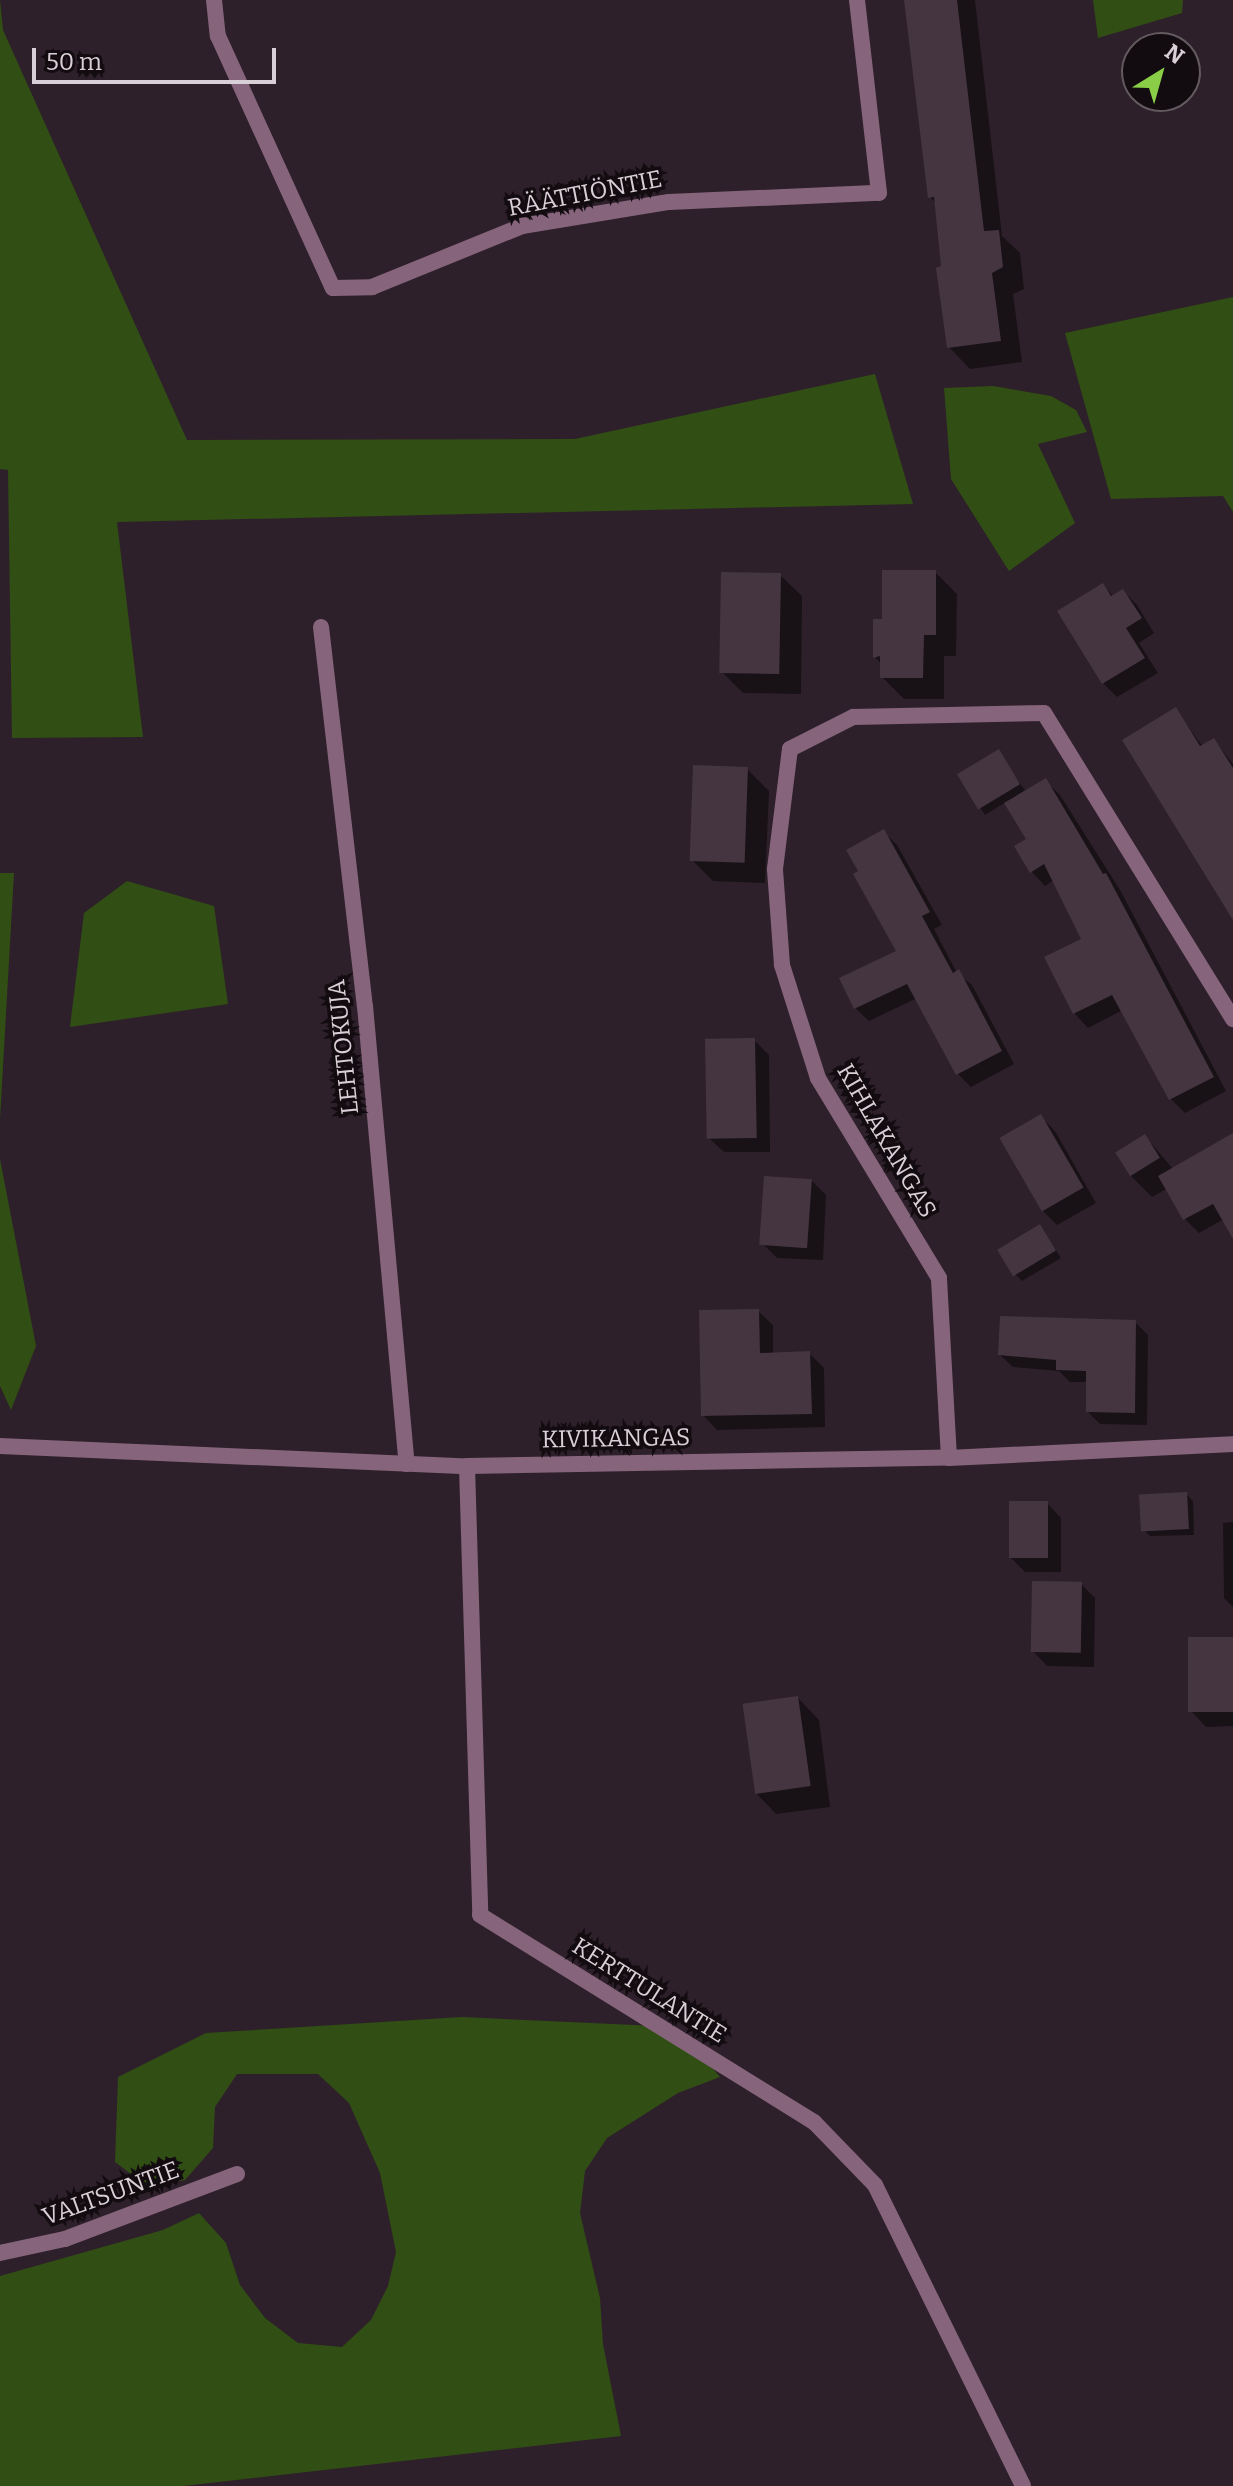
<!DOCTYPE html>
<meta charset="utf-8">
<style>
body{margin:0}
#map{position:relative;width:1233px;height:2486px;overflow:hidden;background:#2e202a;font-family:Bitter,serif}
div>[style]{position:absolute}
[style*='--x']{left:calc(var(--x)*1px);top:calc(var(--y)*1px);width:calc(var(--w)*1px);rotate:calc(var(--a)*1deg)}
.green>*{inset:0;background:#314e14}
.shadow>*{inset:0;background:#0007}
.building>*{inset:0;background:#453541;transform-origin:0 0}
.street>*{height:16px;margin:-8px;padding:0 8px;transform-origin:8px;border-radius:8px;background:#86657c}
span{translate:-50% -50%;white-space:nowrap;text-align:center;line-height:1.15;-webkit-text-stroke:7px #120c10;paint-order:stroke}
.street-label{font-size:24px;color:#d9cfd6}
.north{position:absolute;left:1121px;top:32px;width:80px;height:80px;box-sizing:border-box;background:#120c10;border:2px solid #625a5f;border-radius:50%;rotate:37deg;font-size:22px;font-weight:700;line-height:32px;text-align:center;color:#d9cfd6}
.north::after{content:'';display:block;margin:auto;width:28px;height:36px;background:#8ace47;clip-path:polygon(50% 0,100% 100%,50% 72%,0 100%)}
.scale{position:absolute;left:32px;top:48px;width:244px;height:36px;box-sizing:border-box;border:4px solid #d9cfd6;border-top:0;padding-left:10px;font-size:24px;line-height:28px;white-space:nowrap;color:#d9cfd6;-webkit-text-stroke:6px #120c10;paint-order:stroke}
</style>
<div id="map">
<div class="green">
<i style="clip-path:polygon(0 0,3px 30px,187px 440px,575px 439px,875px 374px,913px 504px,117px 522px,143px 737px,12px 738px,8px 470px,0 469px)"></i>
<i style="clip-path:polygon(1093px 0,1183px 0,1182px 13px,1098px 38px)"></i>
<i style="clip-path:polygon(1233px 297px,1233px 512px,1223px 496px,1111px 499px,1065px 333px)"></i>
<i style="clip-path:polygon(993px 386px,1051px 396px,1076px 410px,1087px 432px,1038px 444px,1075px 523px,1009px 571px,951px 479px,944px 388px)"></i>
<i style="clip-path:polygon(0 873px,14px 873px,0 1119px)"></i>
<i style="clip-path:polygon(127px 881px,214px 906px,228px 1004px,70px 1027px,84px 913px)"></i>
<i style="clip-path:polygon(0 1159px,36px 1346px,11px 1410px,0 1386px)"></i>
<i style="clip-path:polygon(462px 2017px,656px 2026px,694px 2046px,720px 2077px,678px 2093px,607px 2138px,585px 2171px,580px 2213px,600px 2298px,603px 2344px,621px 2436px,183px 2486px,0 2486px,0 2276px,163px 2230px,199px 2213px,226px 2243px,240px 2285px,265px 2318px,298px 2343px,342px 2347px,371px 2320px,388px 2286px,396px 2252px,380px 2173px,349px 2103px,318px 2074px,237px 2074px,215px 2107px,213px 2148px,185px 2180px,147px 2186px,115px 2162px,118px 2077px,206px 2033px)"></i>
</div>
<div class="shadow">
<i style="clip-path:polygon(906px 0,975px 0,1002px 236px,1020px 253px,1024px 289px,1013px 294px,1022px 362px,970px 369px,949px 347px,937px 204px,930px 197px)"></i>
<i style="clip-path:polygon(935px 572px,957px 594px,956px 656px,944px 656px,944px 699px,904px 699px,882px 677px,882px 665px,875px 657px,884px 621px)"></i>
<i style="clip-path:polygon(780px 575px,802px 596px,801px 694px,743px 693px,722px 672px)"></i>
<i style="clip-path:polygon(1103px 585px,1114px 597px,1123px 591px,1137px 605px,1154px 633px,1139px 643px,1158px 673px,1117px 697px,1103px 683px)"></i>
<i style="clip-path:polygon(1175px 709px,1203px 747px,1214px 740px,1233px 764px,1233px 918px)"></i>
<i style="clip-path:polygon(999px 752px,1026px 792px,1045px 781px,1060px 795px,1120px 890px,1226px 1091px,1185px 1113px,1171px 1099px,1123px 1010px,1088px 1028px,1074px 1013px,1084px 940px,1054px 880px,1045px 886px,1031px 871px,1029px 840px,1006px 802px,985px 815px,959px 775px)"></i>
<i style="clip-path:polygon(747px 769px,769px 791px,765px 883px,713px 881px,692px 860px)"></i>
<i style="clip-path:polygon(884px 832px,897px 845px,942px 925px,934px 929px,957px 973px,972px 985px,1014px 1064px,971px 1087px,958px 1074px,917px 998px,869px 1021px,855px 1008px,899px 952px)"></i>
<i style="clip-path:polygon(754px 1040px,769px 1055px,770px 1152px,724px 1152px,709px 1138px)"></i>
<i style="clip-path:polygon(1041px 1117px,1055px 1131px,1096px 1203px,1057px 1225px,1043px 1211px)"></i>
<i style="clip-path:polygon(1145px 1136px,1173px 1169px,1233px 1142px,1233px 1235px,1224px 1219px,1199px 1233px,1185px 1219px,1168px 1188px,1152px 1197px,1131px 1176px)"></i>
<i style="clip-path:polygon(812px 1181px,826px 1195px,823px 1260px,777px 1258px,763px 1244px)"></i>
<i style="clip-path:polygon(1040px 1226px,1061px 1258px,1022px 1281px,1015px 1274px)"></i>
<i style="clip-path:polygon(758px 1311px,773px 1325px,773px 1354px,809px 1353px,824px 1368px,825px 1427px,717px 1430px,703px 1415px)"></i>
<i style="clip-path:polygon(1135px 1322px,1148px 1335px,1147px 1425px,1100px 1424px,1088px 1412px,1088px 1382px,1070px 1382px,1059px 1371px,1013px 1367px,1000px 1355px)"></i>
<i style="clip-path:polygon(1186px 1494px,1193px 1501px,1194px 1535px,1150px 1536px,1143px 1529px)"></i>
<i style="clip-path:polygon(1047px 1503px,1061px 1518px,1061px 1572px,1025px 1572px,1010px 1557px)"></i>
<i style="clip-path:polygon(1233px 1522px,1233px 1607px,1224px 1598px,1223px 1523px)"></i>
<i style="clip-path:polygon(1081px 1584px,1095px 1598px,1094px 1667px,1047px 1666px,1033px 1651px)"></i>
<i style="clip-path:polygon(1233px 1639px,1233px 1726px,1206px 1727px,1192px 1712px)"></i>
<i style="clip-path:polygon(798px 1698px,819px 1720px,830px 1807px,776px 1814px,755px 1792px)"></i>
</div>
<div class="building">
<i style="clip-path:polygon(904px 0,957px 0,984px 231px,999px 230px,1003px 267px,992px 273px,1001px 341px,947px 348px,936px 268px,941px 266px,934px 197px,928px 198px)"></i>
<i style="clip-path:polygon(882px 570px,936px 570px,936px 635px,924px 635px,923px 678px,880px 678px,880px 656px,873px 658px,873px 619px,882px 619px)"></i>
<i style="left:721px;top:572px;width:60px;height:101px;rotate:1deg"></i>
<i style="clip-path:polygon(1103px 583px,1111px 596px,1123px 589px,1142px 618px,1126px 628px,1145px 658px,1102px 684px,1057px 611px)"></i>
<i style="clip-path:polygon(1176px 707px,1200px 746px,1214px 738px,1233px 768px,1233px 920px,1122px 740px)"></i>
<i style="left:999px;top:749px;width:41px;height:49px;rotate:59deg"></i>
<i style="left:693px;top:765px;width:55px;height:96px;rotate:2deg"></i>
<i style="clip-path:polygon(1046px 778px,1103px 874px,1106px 873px,1214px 1077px,1169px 1100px,1112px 995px,1073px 1014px,1044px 957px,1081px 939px,1044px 864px,1030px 873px,1014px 846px,1026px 839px,1004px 803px)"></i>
<i style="clip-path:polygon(884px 829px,930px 912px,922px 916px,953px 973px,959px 969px,1002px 1051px,956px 1075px,907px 984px,854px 1009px,839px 978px,896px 951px,853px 874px,858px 871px,846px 850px)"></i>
<i style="left:755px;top:1038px;width:100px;height:50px;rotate:89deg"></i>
<i style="left:1041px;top:1114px;width:85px;height:48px;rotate:60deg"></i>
<i style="clip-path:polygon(1233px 1133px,1233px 1239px,1213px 1204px,1183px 1220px,1158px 1176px)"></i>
<i style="left:1145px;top:1134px;width:28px;height:35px;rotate:58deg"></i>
<i style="left:764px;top:1176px;width:48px;height:69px;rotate:4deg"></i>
<i style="left:1040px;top:1224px;width:31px;height:50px;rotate:59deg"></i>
<i style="clip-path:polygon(759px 1309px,760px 1353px,810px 1351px,812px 1414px,701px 1416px,699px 1310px)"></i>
<i style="clip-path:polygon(1000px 1316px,1136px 1320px,1135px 1413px,1086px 1412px,1086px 1371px,1056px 1370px,1056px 1360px,998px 1355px)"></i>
<i style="left:1187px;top:1492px;width:37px;height:48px;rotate:87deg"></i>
<i style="left:1009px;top:1501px;width:39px;height:57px"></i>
<i style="left:1032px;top:1581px;width:50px;height:71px;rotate:1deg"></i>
<i style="left:1233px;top:1637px;width:75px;height:45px;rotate:90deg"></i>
<i style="left:798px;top:1696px;width:91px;height:56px;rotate:82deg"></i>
</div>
<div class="street">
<i style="--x:214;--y:0;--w:36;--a:84"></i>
<i style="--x:218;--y:36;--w:277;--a:65.5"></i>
<i style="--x:333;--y:288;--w:39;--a:-1"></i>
<i style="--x:372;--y:287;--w:162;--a:-22.1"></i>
<i style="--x:522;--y:226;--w:149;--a:-9.3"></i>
<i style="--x:669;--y:202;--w:210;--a:-2.5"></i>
<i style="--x:879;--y:193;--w:194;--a:-96.5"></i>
<i style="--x:321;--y:627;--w:382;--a:83.4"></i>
<i style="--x:365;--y:1006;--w:460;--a:84.8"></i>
<i style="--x:0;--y:1446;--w:467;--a:2.5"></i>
<i style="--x:467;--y:1466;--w:482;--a:-1"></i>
<i style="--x:949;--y:1458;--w:284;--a:-2.8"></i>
<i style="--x:949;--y:1458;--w:180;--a:-93.2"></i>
<i style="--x:939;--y:1278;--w:234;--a:-121.2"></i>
<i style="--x:818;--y:1078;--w:119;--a:-107.7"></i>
<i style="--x:782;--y:965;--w:96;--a:-94.2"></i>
<i style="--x:775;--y:869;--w:121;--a:-82.9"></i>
<i style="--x:790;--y:749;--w:71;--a:-26.9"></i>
<i style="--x:853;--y:717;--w:191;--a:-1.2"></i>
<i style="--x:1044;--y:713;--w:360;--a:58.3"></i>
<i style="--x:467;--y:1466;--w:449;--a:88.3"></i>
<i style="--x:480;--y:1915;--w:393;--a:31.8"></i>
<i style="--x:814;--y:2122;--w:88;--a:45.9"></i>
<i style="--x:875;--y:2185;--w:335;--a:63.8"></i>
<i style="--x:0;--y:2253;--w:66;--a:-12.2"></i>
<i style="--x:65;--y:2239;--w:184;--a:-20.7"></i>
</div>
<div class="street-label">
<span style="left:585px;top:194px;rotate:-11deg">RÄÄTTIÖNTIE</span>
<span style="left:344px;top:1047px;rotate:-96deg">LEHTOKUJA</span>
<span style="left:886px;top:1141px;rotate:60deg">KIHLAKANGAS</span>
<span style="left:616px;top:1439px;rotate:-1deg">KIVIKANGAS</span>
<span style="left:649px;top:1991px;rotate:32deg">KERTTULANTIE</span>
<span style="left:111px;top:2194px;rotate:-20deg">VALTSUNTIE</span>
</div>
<div class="north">N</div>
<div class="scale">50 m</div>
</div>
